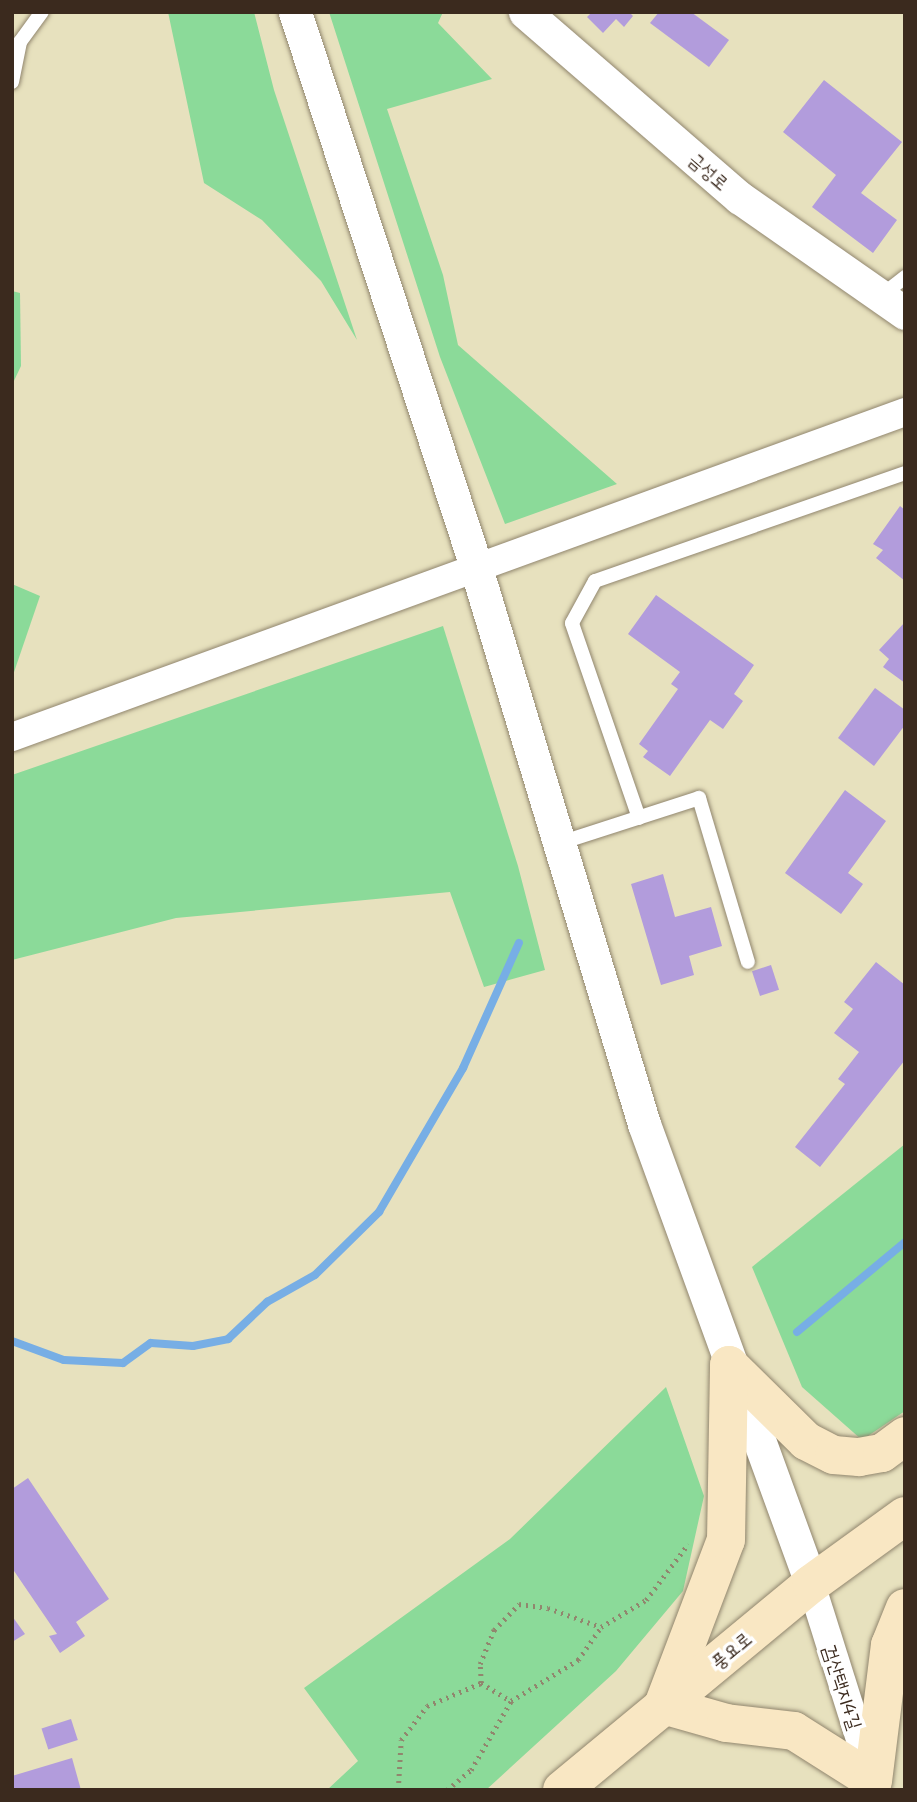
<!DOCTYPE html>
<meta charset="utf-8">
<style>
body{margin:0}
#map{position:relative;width:917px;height:1802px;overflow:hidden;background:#e7e1be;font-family:Mali,"Poor Story",sans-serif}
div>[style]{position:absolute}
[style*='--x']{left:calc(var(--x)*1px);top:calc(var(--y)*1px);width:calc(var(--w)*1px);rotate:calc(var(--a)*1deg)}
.green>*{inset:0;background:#8bda99}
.stream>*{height:8px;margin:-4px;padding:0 4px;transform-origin:4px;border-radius:4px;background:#77aee5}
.building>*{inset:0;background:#b29cdc;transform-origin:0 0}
.path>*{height:4.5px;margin-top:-2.25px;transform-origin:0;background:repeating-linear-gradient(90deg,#91866e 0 2px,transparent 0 7px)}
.roads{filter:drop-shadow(0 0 2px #91866e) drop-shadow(0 0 2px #91866e)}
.service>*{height:14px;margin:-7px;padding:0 7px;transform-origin:7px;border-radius:7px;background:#fff}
.minor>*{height:28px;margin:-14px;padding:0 14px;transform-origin:14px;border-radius:14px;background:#fff}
.tertiary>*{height:33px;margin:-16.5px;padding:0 16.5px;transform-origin:16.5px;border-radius:16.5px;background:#fff}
.secondary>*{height:38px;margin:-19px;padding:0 19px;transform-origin:19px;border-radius:19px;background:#f9e7c3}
span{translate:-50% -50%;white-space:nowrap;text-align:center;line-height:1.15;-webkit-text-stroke:7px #fff;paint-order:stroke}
.street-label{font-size:19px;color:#3b2a1e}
.frame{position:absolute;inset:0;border:14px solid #3b2a1e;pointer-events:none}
</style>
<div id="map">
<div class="green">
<i style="clip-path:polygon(168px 12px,254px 12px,274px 90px,357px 340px,321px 281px,262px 220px,204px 183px)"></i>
<i style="clip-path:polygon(329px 12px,443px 12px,438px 23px,492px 79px,387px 109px,443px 275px,458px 345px,617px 484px,505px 524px,440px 357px)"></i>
<i style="clip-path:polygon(12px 291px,20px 293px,21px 366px,12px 385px)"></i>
<i style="clip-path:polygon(12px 584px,40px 596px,12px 678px)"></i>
<i style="clip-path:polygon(443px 626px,518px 866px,545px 970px,484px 987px,450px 892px,176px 918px,12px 960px,12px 775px)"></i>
<i style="clip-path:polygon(905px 1144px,905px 1411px,862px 1440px,802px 1387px,752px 1267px)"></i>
<i style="clip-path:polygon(666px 1387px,704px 1496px,683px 1591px,616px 1671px,486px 1790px,327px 1790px,358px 1761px,304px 1688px,510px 1539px)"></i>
</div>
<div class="stream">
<i style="--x:797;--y:1332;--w:141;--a:-39.8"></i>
<i style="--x:12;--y:1341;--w:55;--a:20.1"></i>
<i style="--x:64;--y:1360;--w:59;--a:2.9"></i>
<i style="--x:123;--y:1363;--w:34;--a:-36"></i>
<i style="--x:151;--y:1343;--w:42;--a:4.1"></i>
<i style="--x:193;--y:1346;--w:36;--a:-11"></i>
<i style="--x:228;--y:1339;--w:54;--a:-43.5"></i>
<i style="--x:267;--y:1302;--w:55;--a:-29.4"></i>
<i style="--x:315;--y:1275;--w:90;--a:-44.5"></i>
<i style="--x:379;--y:1212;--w:167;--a:-59.7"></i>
<i style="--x:463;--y:1068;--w:137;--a:-65.9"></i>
</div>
<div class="building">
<i style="clip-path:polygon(592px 12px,629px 12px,633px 16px,624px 27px,616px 19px,603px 33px,587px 17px)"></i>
<i style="clip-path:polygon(659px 12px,691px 12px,729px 40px,709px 67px,650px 23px)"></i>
<i style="clip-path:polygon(824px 80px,902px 142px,861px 193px,897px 220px,873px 253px,812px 207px,836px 175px,783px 132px)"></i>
<i style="clip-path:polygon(900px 506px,905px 510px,905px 581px,876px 558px,883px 550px,873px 544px)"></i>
<i style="clip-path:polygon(656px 595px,754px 665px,734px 694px,743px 701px,723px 729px,710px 720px,670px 776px,643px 757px,648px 751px,639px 744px,678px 689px,671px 684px,680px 672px,628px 634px)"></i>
<i style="clip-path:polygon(905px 622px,905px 683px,883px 667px,889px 659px,879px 650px)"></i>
<i style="clip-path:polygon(875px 688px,905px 710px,905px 725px,874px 766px,838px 738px)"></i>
<i style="clip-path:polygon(845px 790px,886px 821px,848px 873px,863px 884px,841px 914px,785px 873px)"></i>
<i style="clip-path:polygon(663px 874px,675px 917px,711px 907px,722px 946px,689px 956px,694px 975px,661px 985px,631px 884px)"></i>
<i style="clip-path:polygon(876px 962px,905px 985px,905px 1060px,820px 1167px,795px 1147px,845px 1084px,838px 1079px,859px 1052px,834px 1033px,853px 1009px,844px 1002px)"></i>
<i style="left:771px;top:965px;width:26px;height:20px;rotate:72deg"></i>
<i style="clip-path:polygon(28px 1478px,109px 1599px,76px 1622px,85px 1636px,60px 1653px,49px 1636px,57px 1634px,12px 1568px,12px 1489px)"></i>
<i style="clip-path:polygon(12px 1616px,25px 1634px,12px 1642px)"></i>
<i style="left:71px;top:1719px;width:22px;height:31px;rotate:72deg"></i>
<i style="clip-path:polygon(72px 1758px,81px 1790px,12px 1790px,12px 1776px)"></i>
</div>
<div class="path">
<i style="--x:481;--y:1683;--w:35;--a:31"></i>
<i style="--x:398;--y:1790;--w:50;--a:-86.6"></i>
<i style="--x:401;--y:1740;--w:43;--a:-52.6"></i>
<i style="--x:427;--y:1706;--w:59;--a:-23.1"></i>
<i style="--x:481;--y:1683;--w:19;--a:-93"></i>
<i style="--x:480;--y:1664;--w:37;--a:-68"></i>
<i style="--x:494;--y:1630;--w:36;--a:-46"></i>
<i style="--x:519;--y:1604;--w:29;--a:8"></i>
<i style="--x:548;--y:1608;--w:56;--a:19.7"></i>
<i style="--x:447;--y:1790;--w:31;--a:-40"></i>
<i style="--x:471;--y:1770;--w:80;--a:-59.9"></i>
<i style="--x:511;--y:1701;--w:79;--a:-31.5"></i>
<i style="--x:578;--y:1660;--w:40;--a:-55.1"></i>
<i style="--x:601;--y:1627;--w:52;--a:-31"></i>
<i style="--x:646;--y:1600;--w:70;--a:-53.1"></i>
</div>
<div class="roads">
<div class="service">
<i style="--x:12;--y:82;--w:41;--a:-78.7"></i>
<i style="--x:20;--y:42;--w:37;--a:-54"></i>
<i style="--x:881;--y:296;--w:31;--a:-38"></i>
<i style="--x:639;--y:818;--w:206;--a:-109"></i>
<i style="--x:572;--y:623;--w:48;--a:-61.3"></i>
<i style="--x:595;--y:581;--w:328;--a:-19.2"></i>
<i style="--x:560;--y:843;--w:146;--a:-17.9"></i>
<i style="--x:699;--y:798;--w:171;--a:73.4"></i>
</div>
<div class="minor">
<i style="--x:12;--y:737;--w:950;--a:-20"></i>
<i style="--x:811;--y:1584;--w:199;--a:72.5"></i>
</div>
<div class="tertiary">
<i style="--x:295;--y:12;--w:564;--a:71.92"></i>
<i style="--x:470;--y:548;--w:602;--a:73.19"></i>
<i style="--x:644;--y:1124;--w:489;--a:70"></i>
<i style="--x:525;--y:12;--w:284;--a:40.9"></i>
<i style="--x:740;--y:198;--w:201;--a:34.9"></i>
</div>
<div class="secondary">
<i style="--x:729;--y:1365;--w:108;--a:44.6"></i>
<i style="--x:806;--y:1441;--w:31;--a:27"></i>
<i style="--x:834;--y:1455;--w:25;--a:5"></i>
<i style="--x:859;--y:1457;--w:23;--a:-10"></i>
<i style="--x:882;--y:1453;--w:29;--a:-36"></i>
<i style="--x:664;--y:1703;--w:174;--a:-69.2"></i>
<i style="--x:726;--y:1540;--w:175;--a:-89"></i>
<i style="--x:663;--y:1705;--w:66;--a:15.9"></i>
<i style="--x:726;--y:1723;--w:68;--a:6.7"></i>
<i style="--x:794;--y:1731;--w:93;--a:32.3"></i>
<i style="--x:873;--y:1781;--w:137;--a:-82.9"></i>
<i style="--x:890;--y:1645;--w:40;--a:-68"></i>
<i style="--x:562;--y:1790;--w:323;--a:-39.6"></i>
<i style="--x:811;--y:1584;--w:116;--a:-35.9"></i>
</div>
</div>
<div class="street-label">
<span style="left:709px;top:171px;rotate:41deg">금성로</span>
<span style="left:731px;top:1650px;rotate:-40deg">풍요로</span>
<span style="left:843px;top:1687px;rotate:72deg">검산택지4길</span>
</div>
<div class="frame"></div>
</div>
